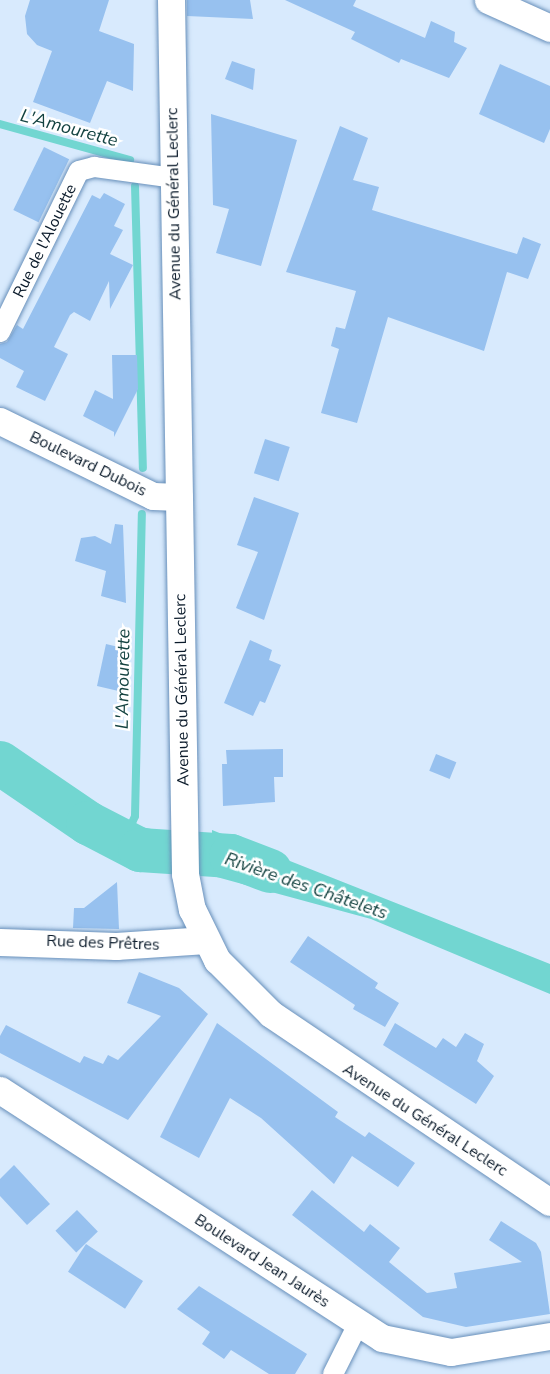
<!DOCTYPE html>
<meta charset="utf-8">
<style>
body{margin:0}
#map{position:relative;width:550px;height:1374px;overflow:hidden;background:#d8eafd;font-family:"Nunito Sans",sans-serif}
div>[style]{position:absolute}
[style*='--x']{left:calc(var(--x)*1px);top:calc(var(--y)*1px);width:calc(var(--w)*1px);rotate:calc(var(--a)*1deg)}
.water>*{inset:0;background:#72d6d1}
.stream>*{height:8px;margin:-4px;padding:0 4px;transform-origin:4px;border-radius:4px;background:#72d6d1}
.river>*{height:44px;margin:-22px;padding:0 22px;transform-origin:22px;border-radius:22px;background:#72d6d1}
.building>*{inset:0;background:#97c1ef;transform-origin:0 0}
.roads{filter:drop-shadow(0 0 2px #678fba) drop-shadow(0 0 2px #678fba)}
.street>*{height:20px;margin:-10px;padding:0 10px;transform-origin:10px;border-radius:10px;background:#fff}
.secondary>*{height:27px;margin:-13.5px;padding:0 13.5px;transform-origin:13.5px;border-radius:13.5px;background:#fff}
span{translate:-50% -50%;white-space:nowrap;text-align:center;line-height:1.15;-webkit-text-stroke:5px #fff;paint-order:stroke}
.street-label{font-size:16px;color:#0a1a2a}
.water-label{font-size:18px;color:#144341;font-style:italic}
</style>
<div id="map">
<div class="water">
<i style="clip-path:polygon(0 744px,122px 823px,151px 829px,153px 870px,121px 862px,0 771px)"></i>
<i style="clip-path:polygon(212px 830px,550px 964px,550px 994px,371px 919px,213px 876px)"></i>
</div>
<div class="stream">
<i style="--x:0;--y:124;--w:135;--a:15.5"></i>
<i style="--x:135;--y:186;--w:282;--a:88.4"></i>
<i style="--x:128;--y:832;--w:17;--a:-66"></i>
<i style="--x:135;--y:816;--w:302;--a:-88.7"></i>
</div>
<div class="river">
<i style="--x:0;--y:763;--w:107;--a:34.3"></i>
<i style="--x:88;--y:823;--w:59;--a:27.4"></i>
<i style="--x:140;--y:850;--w:91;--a:3.8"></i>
<i style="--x:231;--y:856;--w:42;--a:21"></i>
</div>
<div class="building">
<i style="clip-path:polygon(30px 0,109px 0,99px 31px,134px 44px,133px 91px,107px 81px,90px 123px,33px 102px,52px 51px,37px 45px,27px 34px,25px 16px)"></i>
<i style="clip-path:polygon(187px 0,250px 0,253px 19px,187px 16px)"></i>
<i style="clip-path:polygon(285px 0,356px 0,353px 6px,425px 38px,431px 21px,455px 32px,454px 42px,467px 48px,449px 78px,401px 59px,399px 63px,351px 39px,355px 32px)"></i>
<i style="clip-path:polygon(232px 61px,255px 69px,253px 90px,225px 79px)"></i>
<i style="clip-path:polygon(500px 64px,550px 86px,550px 129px,544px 143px,479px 114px)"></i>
<i style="clip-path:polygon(211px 114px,297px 140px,261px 266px,216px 253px,229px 209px,213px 205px)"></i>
<i style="clip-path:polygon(340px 126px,368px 138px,353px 180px,379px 187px,372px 210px,517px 254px,523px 237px,541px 244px,528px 279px,507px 272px,484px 351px,388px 317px,357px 423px,321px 413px,339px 349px,331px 346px,336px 327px,345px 329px,356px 291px,286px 272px)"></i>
<i style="left:44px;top:147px;width:28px;height:70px;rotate:26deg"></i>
<i style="clip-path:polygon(104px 193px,125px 204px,114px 226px,123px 230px,110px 254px,133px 265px,110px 309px,109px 281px,90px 321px,74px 312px,70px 315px,54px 347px,68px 354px,45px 401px,16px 387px,24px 371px,0 358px,0 344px,7px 342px,17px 325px,23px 329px,92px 195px,100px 199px)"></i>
<i style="clip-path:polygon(112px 355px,137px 355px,138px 389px,114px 437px,114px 432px,83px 416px,95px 390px,113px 399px)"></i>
<i style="left:265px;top:439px;width:26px;height:36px;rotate:18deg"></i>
<i style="clip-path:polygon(254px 497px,299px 513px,264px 620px,236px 608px,258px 552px,237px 545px)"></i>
<i style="clip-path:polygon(115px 524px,123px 525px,126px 603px,101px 596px,106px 571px,75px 561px,81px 538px,95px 536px,111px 544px)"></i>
<i style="clip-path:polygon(250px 640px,272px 650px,269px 660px,281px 665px,265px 703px,260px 701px,253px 716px,224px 703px)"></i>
<i style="clip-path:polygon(106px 644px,127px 649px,127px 693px,97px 686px)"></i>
<i style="clip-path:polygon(283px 749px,283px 777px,274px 777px,275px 802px,223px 806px,222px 764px,227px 764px,226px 750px)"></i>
<i style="left:436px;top:754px;width:22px;height:18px;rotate:22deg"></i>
<i style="clip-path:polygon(117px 882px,119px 929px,73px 928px,74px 908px,84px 908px)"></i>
<i style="clip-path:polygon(308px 936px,378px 983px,375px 988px,399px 1003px,385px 1027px,353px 1009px,355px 1005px,290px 962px)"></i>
<i style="clip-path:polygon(139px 972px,179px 988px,208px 1014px,128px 1120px,0 1053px,0 1036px,6px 1025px,80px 1063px,84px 1056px,103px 1064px,108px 1055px,118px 1060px,161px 1016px,127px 1003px)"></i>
<i style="clip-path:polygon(217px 1023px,338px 1112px,335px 1117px,365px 1137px,369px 1132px,415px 1163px,398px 1187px,352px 1156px,334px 1184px,261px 1118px,230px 1098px,199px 1158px,160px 1137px)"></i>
<i style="clip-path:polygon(395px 1023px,436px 1048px,443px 1038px,456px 1047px,465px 1033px,484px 1044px,477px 1061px,494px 1076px,476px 1104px,383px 1045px)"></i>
<i style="clip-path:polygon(14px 1165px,50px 1204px,27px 1225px,0 1196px,0 1179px)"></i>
<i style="clip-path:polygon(312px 1190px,364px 1232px,370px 1224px,400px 1248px,389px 1262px,427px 1293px,457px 1288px,454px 1273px,522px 1262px,489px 1240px,501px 1221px,536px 1243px,541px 1252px,550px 1314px,466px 1327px,423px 1317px,292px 1215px)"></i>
<i style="left:77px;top:1210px;width:30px;height:30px;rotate:46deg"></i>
<i style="left:86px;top:1244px;width:68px;height:33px;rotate:33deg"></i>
<i style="clip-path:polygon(199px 1286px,307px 1354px,295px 1374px,269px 1374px,231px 1350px,224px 1359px,202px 1344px,210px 1332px,177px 1309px)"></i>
</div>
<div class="roads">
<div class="street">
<i style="--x:0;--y:332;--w:179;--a:-63.9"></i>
<i style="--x:79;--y:171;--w:16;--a:-15"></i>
<i style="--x:94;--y:167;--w:81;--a:7.8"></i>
<i style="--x:333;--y:1374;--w:56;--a:-63.4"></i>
</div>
<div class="secondary">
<i style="--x:171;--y:0;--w:874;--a:89.08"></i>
<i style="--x:185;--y:874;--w:36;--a:79"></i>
<i style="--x:192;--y:909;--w:57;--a:63.9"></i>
<i style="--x:217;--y:960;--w:76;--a:45"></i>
<i style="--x:271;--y:1014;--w:336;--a:34"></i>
<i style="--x:488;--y:0;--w:68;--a:24.3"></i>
<i style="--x:0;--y:421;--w:170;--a:26.1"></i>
<i style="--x:153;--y:496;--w:26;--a:2"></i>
<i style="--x:0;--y:942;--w:116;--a:2"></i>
<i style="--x:116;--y:946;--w:90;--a:-3.8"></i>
<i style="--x:0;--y:1090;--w:455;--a:33"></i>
<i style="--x:382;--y:1338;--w:70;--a:11.5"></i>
<i style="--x:451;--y:1352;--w:100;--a:-9.2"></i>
</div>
</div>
<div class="street-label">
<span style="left:174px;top:204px;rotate:-91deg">Avenue du Général Leclerc</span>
<span style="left:45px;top:241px;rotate:-64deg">Rue de l'Alouette</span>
<span style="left:88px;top:464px;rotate:26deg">Boulevard Dubois</span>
<span style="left:182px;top:690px;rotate:-91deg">Avenue du Général Leclerc</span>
<span style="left:103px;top:943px;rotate:2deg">Rue des Prêtres</span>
<span style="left:425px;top:1120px;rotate:33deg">Avenue du Général Leclerc</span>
<span style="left:262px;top:1261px;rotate:33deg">Boulevard Jean Jaurès</span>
</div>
<div class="water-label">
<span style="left:69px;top:128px;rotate:15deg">L'Amourette</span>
<span style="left:123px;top:679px;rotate:-89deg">L'Amourette</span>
<span style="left:306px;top:886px;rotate:19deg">Rivière des Châtelets</span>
</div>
</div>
